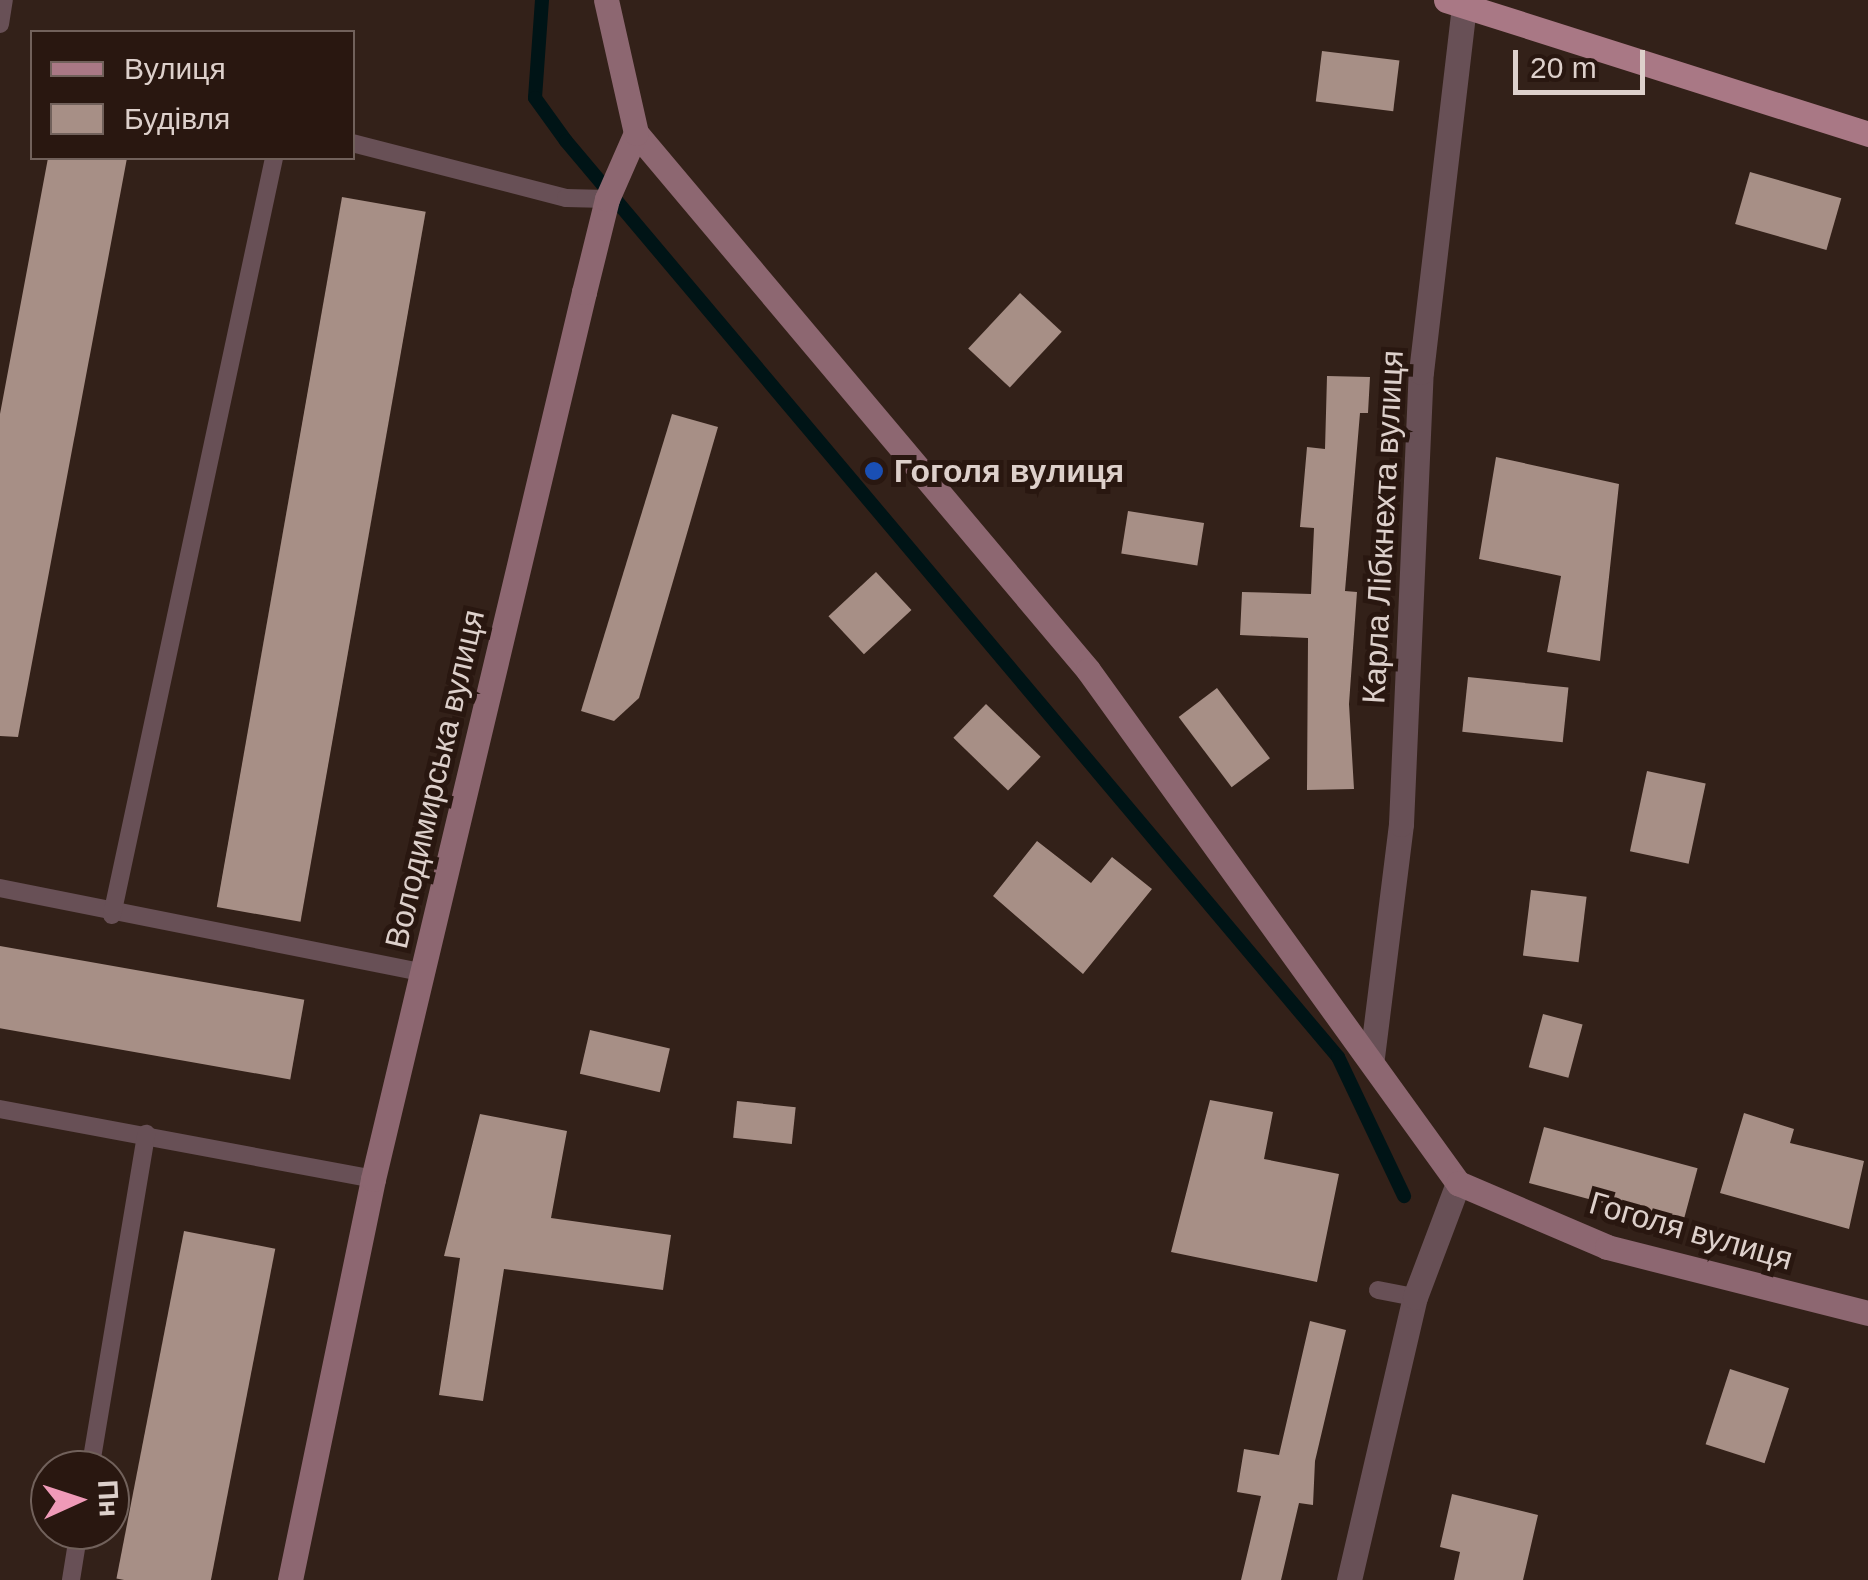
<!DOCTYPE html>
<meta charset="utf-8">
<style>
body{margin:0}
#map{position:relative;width:1868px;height:1580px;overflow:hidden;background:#332119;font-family:Arial,sans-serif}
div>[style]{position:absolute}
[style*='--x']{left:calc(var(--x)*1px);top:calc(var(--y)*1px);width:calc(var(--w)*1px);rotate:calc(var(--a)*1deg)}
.stream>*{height:14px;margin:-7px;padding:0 7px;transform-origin:7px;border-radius:7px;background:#001416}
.building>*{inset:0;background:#a78f86;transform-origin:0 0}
.lane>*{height:18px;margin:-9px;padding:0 9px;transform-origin:9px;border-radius:9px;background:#685056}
.street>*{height:25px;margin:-12.5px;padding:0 12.5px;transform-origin:12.5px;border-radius:12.5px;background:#685056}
.secondary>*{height:25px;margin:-12.5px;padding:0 12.5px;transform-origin:12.5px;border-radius:12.5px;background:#8d6771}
.primary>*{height:25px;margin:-12.5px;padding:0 12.5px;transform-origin:12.5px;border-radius:12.5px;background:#a97885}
.dots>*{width:28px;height:28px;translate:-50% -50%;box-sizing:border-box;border:5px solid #291710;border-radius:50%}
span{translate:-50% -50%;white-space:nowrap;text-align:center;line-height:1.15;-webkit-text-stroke:10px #291710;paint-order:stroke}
.poi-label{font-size:32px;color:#ddd0cb;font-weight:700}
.left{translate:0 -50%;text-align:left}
.street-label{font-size:32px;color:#ddd0cb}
.legend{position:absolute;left:30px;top:30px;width:325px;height:130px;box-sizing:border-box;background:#291710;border:2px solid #71615b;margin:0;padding:12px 18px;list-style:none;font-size:30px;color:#ddd0cb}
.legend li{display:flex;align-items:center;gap:20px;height:50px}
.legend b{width:50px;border:2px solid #71615b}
.north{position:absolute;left:30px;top:1450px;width:100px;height:100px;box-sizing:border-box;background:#291710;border:2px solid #71615b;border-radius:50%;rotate:87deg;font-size:28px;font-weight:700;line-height:40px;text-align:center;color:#ddd0cb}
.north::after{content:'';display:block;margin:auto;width:35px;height:45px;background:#ef9ab8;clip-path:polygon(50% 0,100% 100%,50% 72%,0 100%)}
.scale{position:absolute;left:1513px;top:50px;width:132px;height:45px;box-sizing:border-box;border:5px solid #ddd0cb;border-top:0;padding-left:12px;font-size:30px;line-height:35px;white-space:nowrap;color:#ddd0cb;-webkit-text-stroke:8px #291710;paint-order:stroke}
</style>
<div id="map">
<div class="stream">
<i style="--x:542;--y:0;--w:98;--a:94.1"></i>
<i style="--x:535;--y:98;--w:53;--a:54.2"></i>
<i style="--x:566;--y:141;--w:1198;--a:49.88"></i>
<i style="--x:1338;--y:1057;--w:154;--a:64.6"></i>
</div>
<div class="building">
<i style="left:1322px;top:51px;width:78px;height:51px;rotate:7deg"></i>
<i style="clip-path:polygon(48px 158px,127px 158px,18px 737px,0 736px,0 414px)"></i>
<i style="left:1750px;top:172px;width:95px;height:54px;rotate:16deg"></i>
<i style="left:342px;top:197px;width:85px;height:721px;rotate:10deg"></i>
<i style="left:1020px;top:293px;width:57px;height:76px;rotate:43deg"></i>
<i style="clip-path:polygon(1327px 376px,1370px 377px,1368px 413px,1360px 413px,1345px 591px,1357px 592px,1349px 704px,1354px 789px,1307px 790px,1308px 638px,1240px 635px,1242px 592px,1311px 594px,1314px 528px,1300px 527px,1307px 447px,1325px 449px)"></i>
<i style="clip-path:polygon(672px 414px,718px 427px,639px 698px,614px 721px,581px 711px)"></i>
<i style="clip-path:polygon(1496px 457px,1619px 484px,1600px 661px,1547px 652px,1561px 576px,1479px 559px)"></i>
<i style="left:1128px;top:511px;width:77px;height:43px;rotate:9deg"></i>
<i style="left:876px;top:572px;width:52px;height:65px;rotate:47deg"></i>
<i style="left:1468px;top:677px;width:101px;height:55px;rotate:6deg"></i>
<i style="left:1217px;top:688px;width:88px;height:48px;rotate:53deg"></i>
<i style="left:986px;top:704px;width:76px;height:47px;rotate:44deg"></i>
<i style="left:1647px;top:771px;width:60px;height:82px;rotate:12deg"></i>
<i style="clip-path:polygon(1037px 841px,1091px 883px,1112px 857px,1152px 889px,1083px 974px,993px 896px)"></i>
<i style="left:1531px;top:890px;width:56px;height:66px;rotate:7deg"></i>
<i style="left:0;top:946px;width:309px;height:81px;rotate:10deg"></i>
<i style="left:1543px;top:1014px;width:41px;height:55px;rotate:15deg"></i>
<i style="left:590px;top:1030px;width:82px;height:45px;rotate:13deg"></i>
<i style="clip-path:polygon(1210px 1100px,1273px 1112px,1264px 1159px,1339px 1174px,1317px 1282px,1171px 1252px)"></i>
<i style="left:737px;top:1101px;width:59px;height:37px;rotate:6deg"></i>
<i style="clip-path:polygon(1744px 1113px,1794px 1129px,1790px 1143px,1864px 1161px,1849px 1229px,1720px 1193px)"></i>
<i style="clip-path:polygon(480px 1114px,567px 1131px,551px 1218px,671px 1235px,663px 1290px,504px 1269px,483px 1401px,439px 1395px,460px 1258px,444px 1256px)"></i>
<i style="left:1544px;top:1127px;width:159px;height:58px;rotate:15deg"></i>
<i style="left:184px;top:1231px;width:93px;height:354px;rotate:11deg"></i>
<i style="clip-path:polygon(1310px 1321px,1346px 1330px,1315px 1461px,1313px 1505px,1299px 1503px,1281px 1580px,1241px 1580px,1261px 1496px,1237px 1492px,1244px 1449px,1279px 1455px)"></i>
<i style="left:1730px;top:1369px;width:62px;height:79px;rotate:18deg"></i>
<i style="clip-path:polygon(1452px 1494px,1538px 1515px,1523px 1580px,1454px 1580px,1460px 1552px,1440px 1547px)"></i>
</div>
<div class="lane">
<i style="--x:0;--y:24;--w:24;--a:-81"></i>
<i style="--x:352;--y:143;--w:221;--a:14.4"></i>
<i style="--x:566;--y:198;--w:41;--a:1.4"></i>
<i style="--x:0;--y:888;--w:430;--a:11.3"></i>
<i style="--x:112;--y:915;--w:774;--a:-77.92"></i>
<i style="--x:0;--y:1109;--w:380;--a:10.6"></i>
<i style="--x:1378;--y:1290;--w:38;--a:11"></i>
<i style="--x:90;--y:1470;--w:341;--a:-80.5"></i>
<i style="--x:71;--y:1580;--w:51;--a:-80.9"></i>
</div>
<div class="street">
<i style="--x:1372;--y:1057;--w:235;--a:-82.9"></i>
<i style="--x:1401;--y:824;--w:452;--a:-87.5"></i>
<i style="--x:1421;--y:372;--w:375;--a:-83.3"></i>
<i style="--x:1349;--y:1580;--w:291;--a:-76.9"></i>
<i style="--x:1415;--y:1297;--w:122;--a:-69.3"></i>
</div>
<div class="secondary">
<i style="--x:636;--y:133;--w:702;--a:49.91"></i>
<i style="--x:1088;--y:670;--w:633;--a:54.2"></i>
<i style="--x:1458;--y:1183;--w:162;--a:23.2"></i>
<i style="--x:1607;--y:1247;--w:269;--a:14.2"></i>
<i style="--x:290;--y:1580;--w:409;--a:-78.3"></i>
<i style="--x:373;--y:1179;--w:912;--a:-76.62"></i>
<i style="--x:584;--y:292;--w:96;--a:-76.1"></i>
<i style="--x:607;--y:199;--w:72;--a:-66.3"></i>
<i style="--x:636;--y:133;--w:136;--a:-102.7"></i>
</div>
<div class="primary">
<i style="--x:1446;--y:0;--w:443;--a:17.6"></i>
</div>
<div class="dots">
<i style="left:874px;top:471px;background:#1a4fb4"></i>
</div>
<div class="poi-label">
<span class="left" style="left:894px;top:471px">Гоголя вулиця</span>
</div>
<div class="street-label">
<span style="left:1383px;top:527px;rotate:-87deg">Карла Лібкнехта вулиця</span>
<span style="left:435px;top:779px;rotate:-77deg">Володимирська вулиця</span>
<span style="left:1691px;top:1231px;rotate:16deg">Гоголя вулиця</span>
</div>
<ul class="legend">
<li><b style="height:12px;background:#a97885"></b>Вулиця</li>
<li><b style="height:28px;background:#a78f86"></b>Будівля</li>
</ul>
<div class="north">Пн</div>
<div class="scale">20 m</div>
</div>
